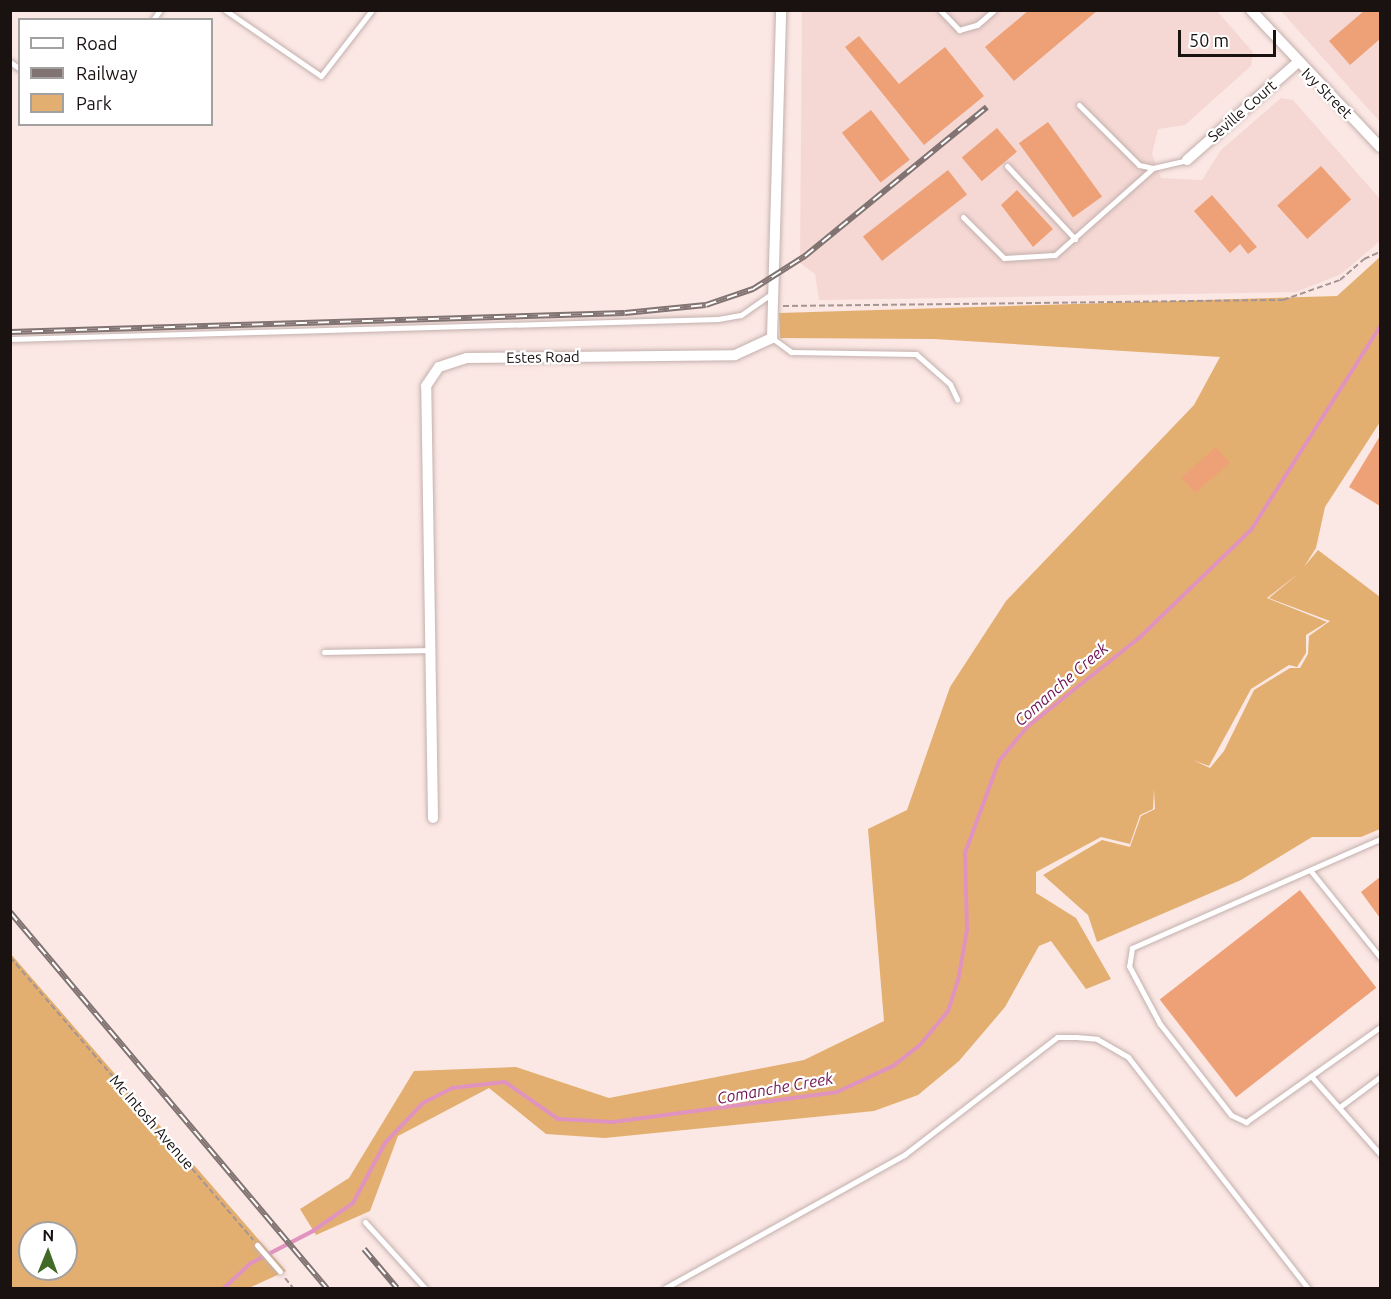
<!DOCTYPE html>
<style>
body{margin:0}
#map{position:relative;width:1391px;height:1299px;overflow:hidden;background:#fbe7e4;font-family:Ubuntu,sans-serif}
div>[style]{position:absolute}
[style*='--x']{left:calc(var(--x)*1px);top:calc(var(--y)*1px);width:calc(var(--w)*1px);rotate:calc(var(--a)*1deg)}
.built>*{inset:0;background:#f5d8d4}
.green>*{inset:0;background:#e3af70}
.stream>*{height:4px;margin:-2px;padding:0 2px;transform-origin:2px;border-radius:2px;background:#e093bf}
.building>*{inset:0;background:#eea176;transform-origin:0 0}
.path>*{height:2px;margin-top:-1px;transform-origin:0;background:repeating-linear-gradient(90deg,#a49593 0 6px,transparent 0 9px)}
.roads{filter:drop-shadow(0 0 2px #c3b0ad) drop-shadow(0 0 2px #c3b0ad)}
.lane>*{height:5px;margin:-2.5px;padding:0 2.5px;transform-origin:2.5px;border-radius:2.5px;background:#fff}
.street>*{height:10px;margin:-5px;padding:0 5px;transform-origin:5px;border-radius:5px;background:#fff}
.rail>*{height:6px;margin-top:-3px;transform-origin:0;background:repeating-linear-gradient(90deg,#fff 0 11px,#807371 0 22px);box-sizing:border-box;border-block:2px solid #807371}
span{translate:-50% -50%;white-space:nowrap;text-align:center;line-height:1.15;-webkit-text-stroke:4.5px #fff;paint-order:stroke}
.street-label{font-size:15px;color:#191211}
.water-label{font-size:16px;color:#6e1350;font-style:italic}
.frame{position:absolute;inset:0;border:12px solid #191211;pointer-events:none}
.legend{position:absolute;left:18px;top:18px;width:195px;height:108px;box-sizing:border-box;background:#fff;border:2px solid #a3a0a0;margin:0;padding:8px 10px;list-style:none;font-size:18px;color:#191211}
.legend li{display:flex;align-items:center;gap:12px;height:30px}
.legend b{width:30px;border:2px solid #a3a0a0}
.north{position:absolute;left:18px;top:1221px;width:60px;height:60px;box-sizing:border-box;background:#fff;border:2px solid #a3a0a0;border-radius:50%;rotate:1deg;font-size:16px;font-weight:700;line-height:24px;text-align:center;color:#191211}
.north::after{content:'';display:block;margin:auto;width:21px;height:27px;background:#406a26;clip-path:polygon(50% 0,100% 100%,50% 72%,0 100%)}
.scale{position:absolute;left:1178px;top:30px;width:98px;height:27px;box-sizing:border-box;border:3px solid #191211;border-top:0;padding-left:8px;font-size:18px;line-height:21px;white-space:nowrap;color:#191211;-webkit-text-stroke:4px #fff;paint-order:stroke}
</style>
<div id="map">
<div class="built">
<i style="clip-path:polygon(802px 11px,1217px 11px,1253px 52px,1251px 66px,1185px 125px,1158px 129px,1152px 154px,1161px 178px,1202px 180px,1221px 150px,1281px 98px,1293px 100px,1380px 199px,1380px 241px,1341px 274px,1296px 292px,819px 300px,815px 274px,800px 263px)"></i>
<i style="clip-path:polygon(1281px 11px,1380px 11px,1380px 122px)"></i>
</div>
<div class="green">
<i style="clip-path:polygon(evenodd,1380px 257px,1380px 422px,1325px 507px,1316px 548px,1304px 567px,1318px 550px,1380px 597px,1380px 829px,1361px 837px,1312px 837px,1241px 880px,1097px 942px,1088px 915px,1043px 875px,1102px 840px,1130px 847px,1141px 816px,1155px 809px,1154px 789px,1153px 809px,1140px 815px,1130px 844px,1101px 837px,1036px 872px,1036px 893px,1076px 918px,1111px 979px,1086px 989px,1051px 941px,1039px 946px,1005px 1007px,959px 1061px,918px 1095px,874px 1111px,605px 1138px,546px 1134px,489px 1088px,398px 1136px,370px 1211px,316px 1235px,300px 1209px,349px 1178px,414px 1071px,516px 1067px,609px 1098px,804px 1060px,884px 1021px,868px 829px,907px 810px,950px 687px,1006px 601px,1194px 405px,1220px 357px,934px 339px,780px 338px,779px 313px,1337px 296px,1380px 257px,1299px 573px,1269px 598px,1330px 621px,1309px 636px,1308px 654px,1300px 668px,1290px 668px,1254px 690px,1224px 751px,1210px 768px,1193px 760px,1209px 766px,1251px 689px,1289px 665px,1297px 667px,1306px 653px,1306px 635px,1327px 622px,1267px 598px,1299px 573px)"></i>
<i style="clip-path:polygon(evenodd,10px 953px,286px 1271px,249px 1288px,11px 1288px,10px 953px,30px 1233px,66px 1233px,66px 1269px,30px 1269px,30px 1233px)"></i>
</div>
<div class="stream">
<i style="--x:224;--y:1288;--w:37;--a:-43"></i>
<i style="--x:251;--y:1263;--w:70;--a:-27.3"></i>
<i style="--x:313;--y:1231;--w:49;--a:-35"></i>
<i style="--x:353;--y:1203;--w:68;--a:-61.9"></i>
<i style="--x:385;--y:1143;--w:55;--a:-46.5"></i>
<i style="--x:423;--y:1103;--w:33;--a:-27"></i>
<i style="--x:452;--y:1088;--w:53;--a:-6.5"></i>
<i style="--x:505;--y:1082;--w:65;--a:34.9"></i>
<i style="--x:558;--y:1119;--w:55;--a:3.1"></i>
<i style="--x:613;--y:1122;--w:226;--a:-7.6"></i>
<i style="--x:837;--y:1092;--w:62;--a:-24.9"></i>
<i style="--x:893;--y:1066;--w:34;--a:-38"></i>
<i style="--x:920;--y:1045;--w:44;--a:-50.5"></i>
<i style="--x:948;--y:1011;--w:32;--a:-72"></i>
<i style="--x:958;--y:981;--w:52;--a:-80"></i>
<i style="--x:967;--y:930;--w:77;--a:-91.5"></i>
<i style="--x:965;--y:853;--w:98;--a:-69.7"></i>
<i style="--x:999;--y:761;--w:44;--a:-50.5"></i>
<i style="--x:1027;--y:727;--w:143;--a:-38.5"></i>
<i style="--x:1139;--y:638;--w:156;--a:-44"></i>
<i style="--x:1251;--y:530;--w:241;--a:-57.6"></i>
</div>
<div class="building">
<i style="clip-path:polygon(1029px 10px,1098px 10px,1014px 81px,985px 47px)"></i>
<i style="clip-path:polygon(1365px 10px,1380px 10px,1380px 39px,1350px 65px,1329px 41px)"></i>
<i style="clip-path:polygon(859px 36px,899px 84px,945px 47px,984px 96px,924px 145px,845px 47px)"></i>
<i style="left:871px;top:110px;width:63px;height:37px;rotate:52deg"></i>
<i style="left:1048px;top:122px;width:92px;height:36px;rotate:54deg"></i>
<i style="left:997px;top:128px;width:31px;height:46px;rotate:50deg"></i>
<i style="left:1321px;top:166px;width:45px;height:59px;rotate:48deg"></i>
<i style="left:948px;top:170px;width:31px;height:108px;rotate:52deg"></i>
<i style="clip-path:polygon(1017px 190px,1053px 229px,1033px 247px,1001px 205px)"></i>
<i style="clip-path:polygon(1212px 195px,1257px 247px,1248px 254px,1240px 244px,1230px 253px,1194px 211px)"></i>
<i style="clip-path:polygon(1380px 436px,1380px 506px,1349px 487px)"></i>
<i style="left:1216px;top:447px;width:21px;height:46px;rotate:49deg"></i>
<i style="clip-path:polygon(1380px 877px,1380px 918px,1361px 892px)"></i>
<i style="left:1300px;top:890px;width:124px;height:178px;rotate:52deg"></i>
</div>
<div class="path">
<i style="--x:783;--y:306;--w:500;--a:-0.69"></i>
<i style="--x:1283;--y:300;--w:60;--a:-19.3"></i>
<i style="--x:1340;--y:280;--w:32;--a:-41"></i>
<i style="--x:1364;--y:259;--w:17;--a:-24"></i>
<i style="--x:10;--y:957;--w:373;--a:49.3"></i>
<i style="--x:285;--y:1278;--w:13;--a:51"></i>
</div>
<div class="roads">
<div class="lane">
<i style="--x:225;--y:10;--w:116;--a:34.5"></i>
<i style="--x:321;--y:76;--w:83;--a:-52.3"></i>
<i style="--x:940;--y:10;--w:28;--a:46"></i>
<i style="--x:959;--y:30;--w:19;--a:-16"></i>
<i style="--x:977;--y:25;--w:23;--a:-41"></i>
<i style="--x:153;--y:20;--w:12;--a:-55"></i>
<i style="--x:10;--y:62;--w:12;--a:35"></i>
<i style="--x:1079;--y:105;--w:85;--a:45"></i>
<i style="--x:1139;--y:165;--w:14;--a:12"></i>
<i style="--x:1153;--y:168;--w:35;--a:-13"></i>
<i style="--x:1007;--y:166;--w:100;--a:47"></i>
<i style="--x:963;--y:217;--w:58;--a:45"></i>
<i style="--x:1004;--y:258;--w:51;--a:-3.4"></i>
<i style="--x:1055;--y:255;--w:131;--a:-41.6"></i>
<i style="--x:772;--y:338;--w:24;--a:36"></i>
<i style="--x:791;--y:352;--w:125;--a:0.9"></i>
<i style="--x:916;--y:354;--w:45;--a:41.4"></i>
<i style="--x:950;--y:384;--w:17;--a:65"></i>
<i style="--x:10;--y:339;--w:708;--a:-1.62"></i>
<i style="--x:718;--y:319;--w:23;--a:-10"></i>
<i style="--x:741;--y:315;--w:38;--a:-35"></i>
<i style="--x:324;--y:652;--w:106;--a:-1.1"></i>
<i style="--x:1380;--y:839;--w:271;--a:156.3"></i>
<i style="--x:1132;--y:948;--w:18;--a:99"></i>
<i style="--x:1129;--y:966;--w:66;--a:61.9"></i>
<i style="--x:1160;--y:1024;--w:115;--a:52"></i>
<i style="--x:1231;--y:1115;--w:17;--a:25"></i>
<i style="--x:1246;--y:1122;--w:164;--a:-35.3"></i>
<i style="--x:1310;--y:870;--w:112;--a:51.2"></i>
<i style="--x:1311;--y:1076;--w:104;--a:48.5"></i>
<i style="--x:1341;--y:1106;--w:49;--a:-36.6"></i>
<i style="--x:365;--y:1222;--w:89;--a:47.7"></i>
<i style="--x:257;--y:1245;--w:35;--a:49"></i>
<i style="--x:665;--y:1288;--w:274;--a:-29.1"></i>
<i style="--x:904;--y:1155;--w:193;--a:-37.6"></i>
<i style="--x:1057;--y:1037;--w:19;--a:0"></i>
<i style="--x:1076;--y:1037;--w:21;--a:5"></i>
<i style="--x:1097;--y:1039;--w:36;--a:30"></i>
<i style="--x:1128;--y:1057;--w:293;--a:52.1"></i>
</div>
<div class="street">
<i style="--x:1251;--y:10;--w:188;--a:46.7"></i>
<i style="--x:1187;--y:160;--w:147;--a:-41.4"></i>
<i style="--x:433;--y:818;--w:432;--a:-90.9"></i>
<i style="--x:426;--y:386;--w:23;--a:-56"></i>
<i style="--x:439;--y:367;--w:29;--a:-18"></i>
<i style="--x:467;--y:358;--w:268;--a:-0.6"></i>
<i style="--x:735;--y:355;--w:41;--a:-24.7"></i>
<i style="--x:772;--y:338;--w:328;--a:-88.4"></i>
</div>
</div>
<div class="rail">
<i style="--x:10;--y:332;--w:615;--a:-1.77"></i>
<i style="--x:625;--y:313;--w:81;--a:-5.6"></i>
<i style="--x:706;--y:305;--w:50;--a:-18.8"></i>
<i style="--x:753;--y:289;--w:62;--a:-32.4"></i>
<i style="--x:805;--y:256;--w:235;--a:-39.3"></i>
<i style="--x:10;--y:912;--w:492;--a:49.9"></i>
<i style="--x:364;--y:1249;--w:51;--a:49.8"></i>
</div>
<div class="street-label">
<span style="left:1327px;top:93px;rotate:45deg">Ivy Street</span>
<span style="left:1242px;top:111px;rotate:-41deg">Seville Court</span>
<span style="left:543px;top:357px;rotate:-1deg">Estes Road</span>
<span style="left:152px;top:1122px;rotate:49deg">Mc Intosh Avenue</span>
</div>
<div class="water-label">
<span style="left:1061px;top:684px;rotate:-41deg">Comanche Creek</span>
<span style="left:775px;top:1088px;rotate:-10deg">Comanche Creek</span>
</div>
<div class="frame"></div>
<ul class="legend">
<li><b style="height:8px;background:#fff"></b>Road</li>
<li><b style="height:8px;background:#807371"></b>Railway</li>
<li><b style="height:16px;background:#e3af70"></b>Park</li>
</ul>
<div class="north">N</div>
<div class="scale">50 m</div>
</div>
